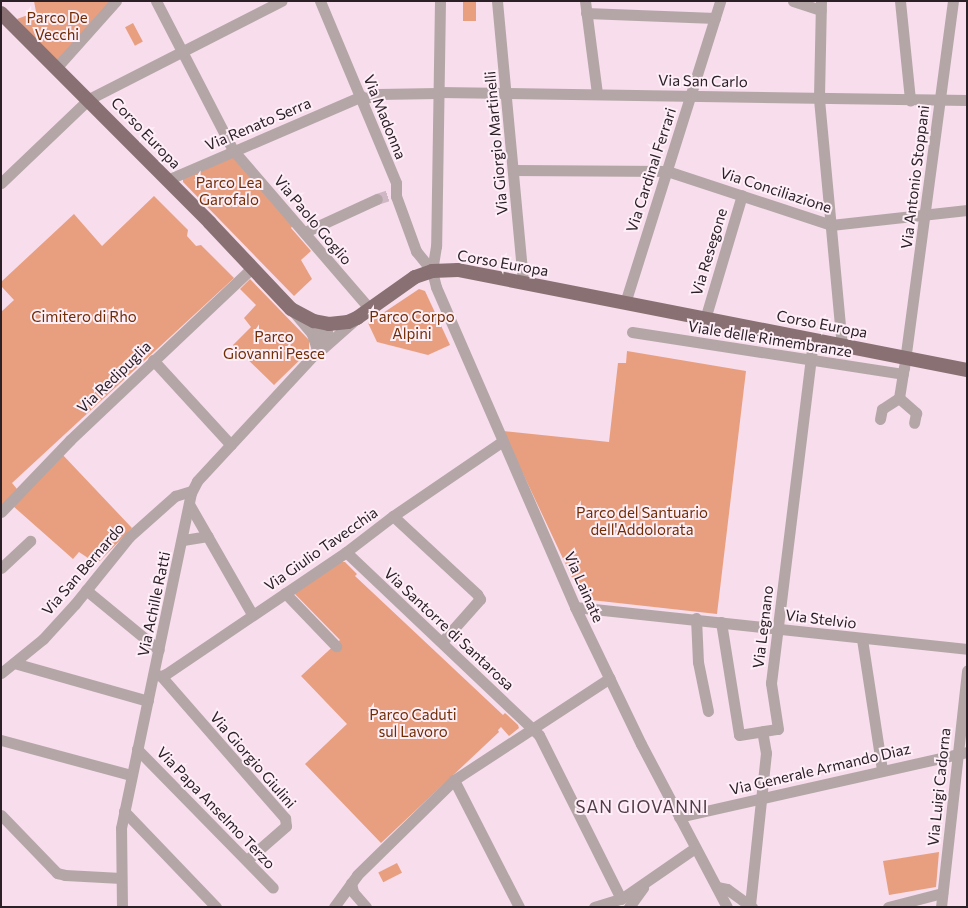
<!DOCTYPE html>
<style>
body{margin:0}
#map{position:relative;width:968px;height:908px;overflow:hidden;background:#f8ddec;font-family:Commissioner,sans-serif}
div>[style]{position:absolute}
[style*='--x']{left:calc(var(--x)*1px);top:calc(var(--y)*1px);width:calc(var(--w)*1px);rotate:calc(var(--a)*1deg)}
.green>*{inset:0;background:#e89f7f;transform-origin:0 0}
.minor-tunnel>*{height:11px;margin-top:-5.5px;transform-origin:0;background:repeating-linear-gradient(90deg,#cfb7c4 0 11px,transparent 0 16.5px)}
.minor>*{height:11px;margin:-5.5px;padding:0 5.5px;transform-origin:5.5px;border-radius:5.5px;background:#b4a6a7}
.major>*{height:14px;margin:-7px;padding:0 7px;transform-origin:7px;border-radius:7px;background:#897173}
span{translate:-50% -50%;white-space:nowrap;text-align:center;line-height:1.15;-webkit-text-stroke:4px #feeef7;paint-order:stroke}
.park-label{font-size:15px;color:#702c03}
.street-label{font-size:15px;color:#2a2026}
.quarter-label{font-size:17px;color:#503b47;letter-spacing:1px}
.frame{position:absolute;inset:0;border:2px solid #2a2026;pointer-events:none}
</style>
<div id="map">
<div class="green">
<i style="clip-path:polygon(34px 1px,111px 1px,57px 62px,17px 19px,36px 12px)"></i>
<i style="left:463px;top:1px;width:13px;height:20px"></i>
<i style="left:133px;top:23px;width:21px;height:9px;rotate:62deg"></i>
<i style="clip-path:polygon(233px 155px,294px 224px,291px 228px,311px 251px,301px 260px,312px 279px,294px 296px,183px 182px,183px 177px)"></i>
<i style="clip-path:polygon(154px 196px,188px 230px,187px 236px,196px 246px,201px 245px,234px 278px,12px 483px,17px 489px,1px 507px,1px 312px,14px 300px,1px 286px,1px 282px,74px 214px,102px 246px)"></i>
<i style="clip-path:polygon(250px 279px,309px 340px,309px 351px,274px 385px,233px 345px,251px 327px,244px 318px,256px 305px,240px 289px)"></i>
<i style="clip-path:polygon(419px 289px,425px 291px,450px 345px,428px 355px,377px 342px,368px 323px)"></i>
<i style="clip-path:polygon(627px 351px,746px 371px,717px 614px,582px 599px,503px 431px,609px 442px,618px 363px,626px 363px)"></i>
<i style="clip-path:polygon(61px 453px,132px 528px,97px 564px,79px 552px,73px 559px,13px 506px)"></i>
<i style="clip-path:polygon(341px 562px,345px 562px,357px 574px,355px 576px,503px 715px,505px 713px,518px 725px,519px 728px,509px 736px,501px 727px,498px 730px,499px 732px,381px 843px,305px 764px,347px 724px,301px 676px,340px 640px,294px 593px)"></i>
<i style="clip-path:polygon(939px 852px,936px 887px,889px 895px,883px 861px)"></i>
<i style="left:397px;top:863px;width:11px;height:21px;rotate:63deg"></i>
</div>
<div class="minor-tunnel">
<i style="--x:377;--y:199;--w:13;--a:-18"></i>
</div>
<div class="minor">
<i style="--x:156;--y:1;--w:168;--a:62.7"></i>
<i style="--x:233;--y:150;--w:210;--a:49.3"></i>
<i style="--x:320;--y:1;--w:197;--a:67.3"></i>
<i style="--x:396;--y:183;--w:13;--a:90"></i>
<i style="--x:396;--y:196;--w:59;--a:70"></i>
<i style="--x:416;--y:251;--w:26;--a:51"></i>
<i style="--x:440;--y:1;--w:245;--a:90.9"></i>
<i style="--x:436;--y:246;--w:25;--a:99"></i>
<i style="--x:432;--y:271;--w:16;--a:76"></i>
<i style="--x:436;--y:287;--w:349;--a:66.5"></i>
<i style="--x:575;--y:607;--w:152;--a:64.3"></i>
<i style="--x:641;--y:744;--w:184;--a:62.2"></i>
<i style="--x:497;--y:1;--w:283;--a:84.7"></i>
<i style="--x:585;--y:1;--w:93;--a:82.6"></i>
<i style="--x:793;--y:1;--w:29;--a:18"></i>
<i style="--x:821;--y:1;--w:98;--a:91.2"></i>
<i style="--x:819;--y:99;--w:248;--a:84.7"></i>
<i style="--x:900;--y:1;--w:100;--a:84.2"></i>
<i style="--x:586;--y:13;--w:129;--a:2.2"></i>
<i style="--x:56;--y:68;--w:90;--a:-48.2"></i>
<i style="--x:438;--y:92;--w:529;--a:0.87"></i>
<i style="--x:363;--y:99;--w:16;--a:-18"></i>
<i style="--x:378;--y:94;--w:60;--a:-1"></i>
<i style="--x:513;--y:170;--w:154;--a:0.4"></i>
<i style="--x:667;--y:171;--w:173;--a:18.2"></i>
<i style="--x:831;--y:225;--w:137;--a:-6.3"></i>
<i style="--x:167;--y:180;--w:212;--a:-23.3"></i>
<i style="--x:1;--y:183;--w:122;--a:-43.7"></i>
<i style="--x:89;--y:99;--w:216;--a:-27"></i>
<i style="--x:305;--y:232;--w:79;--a:-24.6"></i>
<i style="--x:625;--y:303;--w:317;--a:-72.5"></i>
<i style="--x:293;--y:311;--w:30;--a:50"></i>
<i style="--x:312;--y:334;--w:13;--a:72"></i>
<i style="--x:705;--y:319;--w:129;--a:-73.4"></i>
<i style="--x:632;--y:332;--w:274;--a:8.8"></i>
<i style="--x:323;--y:348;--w:44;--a:-41.3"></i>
<i style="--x:153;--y:360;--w:115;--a:47.5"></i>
<i style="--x:899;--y:398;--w:23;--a:41"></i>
<i style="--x:916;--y:413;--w:10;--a:101"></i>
<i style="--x:880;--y:419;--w:10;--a:-79"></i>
<i style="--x:882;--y:409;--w:20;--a:-33"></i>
<i style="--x:899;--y:398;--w:30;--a:-81"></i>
<i style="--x:904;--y:368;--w:370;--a:-82.4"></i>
<i style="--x:189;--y:504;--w:127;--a:60.2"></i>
<i style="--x:1;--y:512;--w:100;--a:-46.2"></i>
<i style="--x:70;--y:440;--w:250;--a:-43.4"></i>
<i style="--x:393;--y:516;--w:115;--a:42.9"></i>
<i style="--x:477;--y:594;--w:6;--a:59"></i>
<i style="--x:480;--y:599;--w:57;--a:131.5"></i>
<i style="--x:183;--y:540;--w:25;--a:-9"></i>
<i style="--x:346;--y:552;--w:266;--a:43.5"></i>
<i style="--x:539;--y:735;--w:183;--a:63.4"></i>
<i style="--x:1;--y:568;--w:40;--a:-43"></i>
<i style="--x:86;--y:590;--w:94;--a:39.4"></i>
<i style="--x:285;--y:593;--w:74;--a:46.1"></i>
<i style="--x:575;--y:607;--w:394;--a:6.1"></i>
<i style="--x:696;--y:618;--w:44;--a:87.4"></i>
<i style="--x:698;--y:662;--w:50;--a:78.5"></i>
<i style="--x:721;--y:622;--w:114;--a:80.9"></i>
<i style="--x:739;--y:735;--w:39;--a:-9"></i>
<i style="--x:778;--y:729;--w:47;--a:-98.7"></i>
<i style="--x:771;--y:683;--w:346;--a:-83"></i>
<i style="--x:862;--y:639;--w:133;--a:81.3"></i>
<i style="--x:14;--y:663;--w:139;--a:15.8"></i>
<i style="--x:1;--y:673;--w:54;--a:-39"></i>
<i style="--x:43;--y:639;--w:47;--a:-47.6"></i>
<i style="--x:75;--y:604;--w:86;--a:-51.1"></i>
<i style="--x:129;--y:537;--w:62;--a:-41.7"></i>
<i style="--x:175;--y:496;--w:17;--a:-17"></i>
<i style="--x:154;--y:674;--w:7;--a:16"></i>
<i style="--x:161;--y:676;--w:5;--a:-22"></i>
<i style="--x:166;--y:674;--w:217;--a:-34.1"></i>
<i style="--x:346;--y:552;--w:59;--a:-37.5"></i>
<i style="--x:393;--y:516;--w:133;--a:-34.3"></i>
<i style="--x:161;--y:676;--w:189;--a:48.9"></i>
<i style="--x:285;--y:818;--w:8;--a:83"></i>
<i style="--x:286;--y:826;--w:52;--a:138.9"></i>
<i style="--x:1;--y:740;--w:135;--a:15.1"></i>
<i style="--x:137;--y:749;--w:194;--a:45.6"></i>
<i style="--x:454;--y:780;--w:143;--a:62.9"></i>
<i style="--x:124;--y:811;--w:133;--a:46.2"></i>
<i style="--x:1;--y:815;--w:81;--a:46"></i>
<i style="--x:57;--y:873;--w:8;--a:14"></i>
<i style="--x:65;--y:875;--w:56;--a:3.1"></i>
<i style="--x:679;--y:817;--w:295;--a:-12.7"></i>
<i style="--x:351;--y:883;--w:9;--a:77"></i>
<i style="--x:353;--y:892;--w:20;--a:49"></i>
<i style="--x:717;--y:887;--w:10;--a:11"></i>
<i style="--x:727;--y:889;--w:31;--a:36"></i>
<i style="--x:750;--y:905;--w:153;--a:-84"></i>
<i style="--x:766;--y:753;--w:22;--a:-100"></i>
<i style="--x:122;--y:907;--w:79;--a:-90.7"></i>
<i style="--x:121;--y:828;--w:342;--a:-78.2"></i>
<i style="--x:191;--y:493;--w:13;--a:-63"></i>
<i style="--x:197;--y:481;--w:185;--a:-47.2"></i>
<i style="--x:323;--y:345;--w:14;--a:-73"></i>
<i style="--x:327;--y:332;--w:9;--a:-108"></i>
<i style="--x:324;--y:323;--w:12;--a:121"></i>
<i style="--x:318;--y:333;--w:20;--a:96"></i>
<i style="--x:334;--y:907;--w:39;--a:-54"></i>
<i style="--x:357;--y:875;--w:136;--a:-44.4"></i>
<i style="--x:454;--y:780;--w:186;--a:-33.2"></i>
<i style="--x:594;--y:907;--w:28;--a:-17"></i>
<i style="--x:621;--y:899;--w:90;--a:-34.6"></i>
<i style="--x:629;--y:907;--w:24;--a:-54"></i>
<i style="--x:888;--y:907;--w:56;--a:-14.5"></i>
<i style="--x:941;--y:907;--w:238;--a:-83.7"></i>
</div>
<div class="major">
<i style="--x:1;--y:13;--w:296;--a:45.1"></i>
<i style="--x:210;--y:223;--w:118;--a:46.7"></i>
<i style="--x:291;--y:309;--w:26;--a:28"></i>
<i style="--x:314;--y:321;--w:15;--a:11"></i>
<i style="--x:329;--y:324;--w:19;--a:-6"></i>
<i style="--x:348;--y:322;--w:10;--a:-24"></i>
<i style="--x:357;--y:318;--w:71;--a:-35.3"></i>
<i style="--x:415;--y:277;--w:18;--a:-19"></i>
<i style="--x:432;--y:271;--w:26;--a:-2"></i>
<i style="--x:458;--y:270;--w:519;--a:11.11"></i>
</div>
<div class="park-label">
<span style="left:57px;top:26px">Parco De<br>Vecchi</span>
<span style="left:229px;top:191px">Parco Lea<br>Garofalo</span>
<span style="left:412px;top:325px">Parco Corpo<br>Alpini</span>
<span style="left:84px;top:317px">Cimitero di Rho</span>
<span style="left:274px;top:345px">Parco<br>Giovanni Pesce</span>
<span style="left:642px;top:521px">Parco del Santuario<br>dell'Addolorata</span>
<span style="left:413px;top:723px">Parco Caduti<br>sul Lavoro</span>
</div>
<div class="street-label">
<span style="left:703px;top:81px;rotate:1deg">Via San Carlo</span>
<span style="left:385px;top:117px;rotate:68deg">Via Madonna</span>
<span style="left:258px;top:124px;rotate:-23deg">Via Renato Serra</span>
<span style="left:146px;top:133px;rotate:46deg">Corso Europa</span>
<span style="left:496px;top:143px;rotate:-95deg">Via Giorgio Martinelli</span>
<span style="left:651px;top:170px;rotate:-72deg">Via Cardinal Ferrari</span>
<span style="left:915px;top:177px;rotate:-83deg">Via Antonio Stoppani</span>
<span style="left:776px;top:190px;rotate:18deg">Via Conciliazione</span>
<span style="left:313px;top:220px;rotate:50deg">Via Paolo Goglio</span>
<span style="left:709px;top:252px;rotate:-73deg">Via Resegone</span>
<span style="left:503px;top:263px;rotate:10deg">Corso Europa</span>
<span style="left:822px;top:324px;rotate:11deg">Corso Europa</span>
<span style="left:770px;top:339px;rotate:9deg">Viale delle Rimembranze</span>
<span style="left:114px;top:377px;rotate:-44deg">Via Redipuglia</span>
<span style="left:321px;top:549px;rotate:-35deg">Via Giulio Tavecchia</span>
<span style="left:83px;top:569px;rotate:-49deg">Via San Bernardo</span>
<span style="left:584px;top:587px;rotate:66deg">Via Lainate</span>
<span style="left:154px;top:604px;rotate:-78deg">Via Achille Ratti</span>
<span style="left:821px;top:619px;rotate:7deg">Via Stelvio</span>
<span style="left:763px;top:627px;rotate:-83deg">Via Legnano</span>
<span style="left:449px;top:629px;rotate:43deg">Via Santorre di Santarosa</span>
<span style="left:253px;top:760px;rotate:49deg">Via Giorgio Giulini</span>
<span style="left:820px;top:769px;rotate:-13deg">Via Generale Armando Diaz</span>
<span style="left:939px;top:787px;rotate:-84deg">Via Luigi Cadorna</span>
<span style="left:216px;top:808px;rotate:46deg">Via Papa Anselmo Terzo</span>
</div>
<div class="quarter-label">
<span style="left:642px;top:807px">SAN GIOVANNI</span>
</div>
<div class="frame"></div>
</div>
